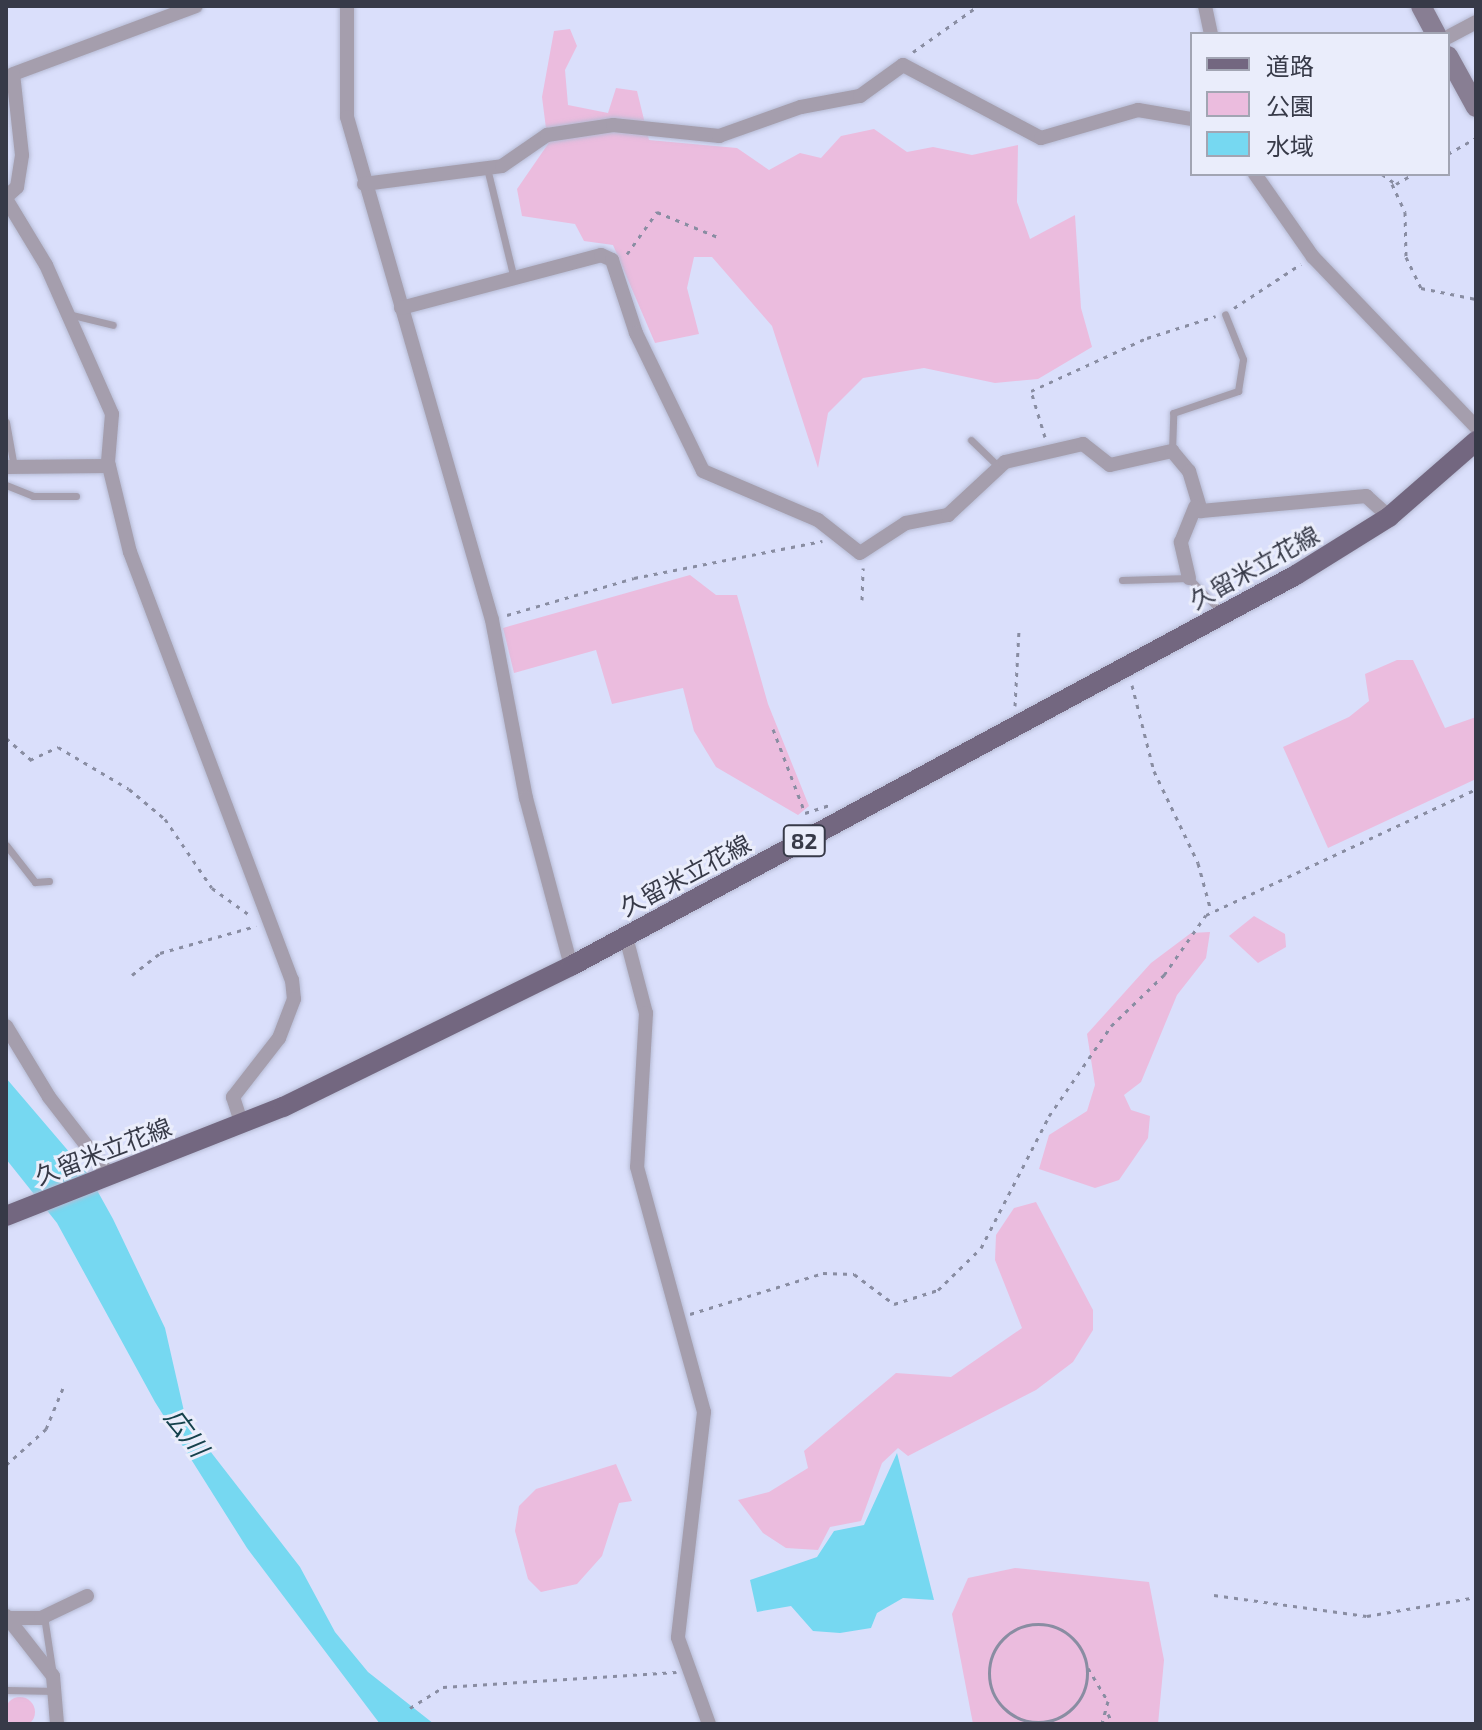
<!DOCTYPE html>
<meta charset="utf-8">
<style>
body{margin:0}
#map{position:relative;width:1482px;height:1730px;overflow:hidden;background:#dadffb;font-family:"Exo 2","Noto Sans JP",sans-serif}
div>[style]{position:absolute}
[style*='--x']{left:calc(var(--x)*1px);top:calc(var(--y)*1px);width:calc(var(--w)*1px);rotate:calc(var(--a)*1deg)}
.green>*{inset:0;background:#ebbcde}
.round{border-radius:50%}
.water>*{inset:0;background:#76d8f1}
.path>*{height:3px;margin-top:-1.5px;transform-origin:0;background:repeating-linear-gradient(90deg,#898da2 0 4px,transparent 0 10px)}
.path>.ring{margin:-1.5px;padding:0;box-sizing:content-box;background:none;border:3px solid #898da2;border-radius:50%}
.roads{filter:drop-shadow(0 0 2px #b6bbd4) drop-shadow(0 0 2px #b6bbd4)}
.lane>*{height:7px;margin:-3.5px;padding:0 3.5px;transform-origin:3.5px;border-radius:3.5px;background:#a59ead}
.street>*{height:14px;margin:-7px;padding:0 7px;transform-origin:7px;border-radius:7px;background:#a59ead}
.secondary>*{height:20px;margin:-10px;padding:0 10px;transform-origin:10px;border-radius:10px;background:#887e93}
.primary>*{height:20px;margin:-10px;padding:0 10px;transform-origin:10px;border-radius:10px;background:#736780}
span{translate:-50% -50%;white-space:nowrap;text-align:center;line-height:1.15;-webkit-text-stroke:6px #eaedfb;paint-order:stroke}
.shield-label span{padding:2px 6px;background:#eaedfb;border:2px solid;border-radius:6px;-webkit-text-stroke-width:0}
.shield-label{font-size:22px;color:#373a48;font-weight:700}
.street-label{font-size:24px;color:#373a48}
.water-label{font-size:26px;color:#15424c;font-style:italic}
.frame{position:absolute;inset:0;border:8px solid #373a48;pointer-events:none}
.legend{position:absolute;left:1190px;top:32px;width:260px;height:144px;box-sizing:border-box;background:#eaedfb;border:2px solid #a2a5b3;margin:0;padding:10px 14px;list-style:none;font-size:24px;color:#373a48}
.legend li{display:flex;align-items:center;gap:16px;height:40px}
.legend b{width:40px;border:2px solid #a2a5b3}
</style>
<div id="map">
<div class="green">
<i style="clip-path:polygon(570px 29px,577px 46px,565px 70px,568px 105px,608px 113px,616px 88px,637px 91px,649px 140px,737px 148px,769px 170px,800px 153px,821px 158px,841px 136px,874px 129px,907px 152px,933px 147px,972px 155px,1018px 145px,1017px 202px,1030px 239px,1075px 215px,1081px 308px,1092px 347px,1038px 379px,995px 383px,924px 368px,863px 378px,828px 413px,818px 468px,772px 326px,712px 257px,694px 257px,687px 288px,699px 334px,655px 343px,613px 245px,584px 241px,575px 224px,522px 216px,517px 189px,548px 144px,542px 97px,554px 31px)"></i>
<i style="clip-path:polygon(690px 575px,716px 595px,737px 595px,768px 704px,809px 806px,798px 815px,716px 767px,694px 731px,683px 688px,612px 704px,596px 650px,514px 673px,503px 628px)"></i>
<i style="clip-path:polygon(1397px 660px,1413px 660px,1445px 728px,1476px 717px,1476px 779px,1328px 848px,1283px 747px,1349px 717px,1369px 701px,1365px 674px)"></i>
<i style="clip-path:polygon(1254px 916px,1285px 934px,1286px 947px,1258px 963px,1229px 936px)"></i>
<i style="clip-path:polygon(1210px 932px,1206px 958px,1177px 995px,1141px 1082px,1124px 1095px,1131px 1110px,1150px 1116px,1148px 1138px,1119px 1180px,1095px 1188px,1039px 1169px,1049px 1135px,1087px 1111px,1095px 1085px,1087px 1034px,1151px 963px,1191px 933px)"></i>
<i style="clip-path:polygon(1036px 1202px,1093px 1310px,1093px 1330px,1073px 1362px,1036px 1390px,908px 1456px,898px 1448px,882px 1463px,861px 1521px,830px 1527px,818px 1550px,786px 1548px,763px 1533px,738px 1500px,769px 1492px,808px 1468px,804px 1451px,896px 1373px,951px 1377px,1022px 1328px,995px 1260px,996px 1235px,1014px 1208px)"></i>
<i style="clip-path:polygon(616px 1464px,632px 1501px,619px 1503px,602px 1556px,577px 1584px,541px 1592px,528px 1579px,515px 1531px,519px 1506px,536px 1489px)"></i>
<i style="clip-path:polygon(1015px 1568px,1149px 1582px,1164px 1660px,1158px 1724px,973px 1724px,952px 1614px,968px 1578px)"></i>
<i class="round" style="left:5px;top:1697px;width:30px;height:30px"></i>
</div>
<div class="water">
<i style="clip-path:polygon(6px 1078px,88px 1174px,113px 1219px,165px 1328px,186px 1420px,300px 1567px,335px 1632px,368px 1672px,434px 1724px,380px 1724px,247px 1548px,155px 1402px,57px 1223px,6px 1159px)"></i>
<i style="clip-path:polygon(897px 1453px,934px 1600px,903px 1598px,877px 1613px,871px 1628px,840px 1633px,813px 1631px,791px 1606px,757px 1612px,750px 1580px,817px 1557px,834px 1531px,864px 1525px)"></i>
</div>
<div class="path">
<i style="--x:913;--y:52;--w:80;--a:-35.3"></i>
<i style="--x:1448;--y:154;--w:32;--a:-30"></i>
<i style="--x:1382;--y:174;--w:17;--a:36"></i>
<i style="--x:1396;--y:184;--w:20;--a:-30"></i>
<i style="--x:1392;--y:184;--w:31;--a:65"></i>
<i style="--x:1405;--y:212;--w:45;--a:88.7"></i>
<i style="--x:1406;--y:257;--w:34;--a:64"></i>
<i style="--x:1421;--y:288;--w:56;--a:11.3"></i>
<i style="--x:627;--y:254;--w:52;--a:-54.5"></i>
<i style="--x:657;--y:212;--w:66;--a:22.3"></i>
<i style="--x:1234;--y:308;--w:80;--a:-33.3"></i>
<i style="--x:1045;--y:437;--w:48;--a:-106.9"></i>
<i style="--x:1031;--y:391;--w:128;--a:-24.6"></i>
<i style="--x:1147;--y:338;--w:72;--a:-17.7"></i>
<i style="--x:862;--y:600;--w:32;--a:-88"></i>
<i style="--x:507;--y:615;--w:132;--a:-16.2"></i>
<i style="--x:634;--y:578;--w:192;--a:-11.1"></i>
<i style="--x:1132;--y:685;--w:89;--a:75.7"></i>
<i style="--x:1154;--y:771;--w:102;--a:64.4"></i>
<i style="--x:1198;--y:863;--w:50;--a:74.8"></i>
<i style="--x:1015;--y:706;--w:76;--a:-87"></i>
<i style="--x:773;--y:729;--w:90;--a:69.1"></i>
<i style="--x:805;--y:813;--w:25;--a:-18"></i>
<i style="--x:6;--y:738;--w:38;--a:41"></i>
<i style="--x:30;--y:760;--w:31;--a:-25"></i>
<i style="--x:58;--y:747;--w:82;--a:30.6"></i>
<i style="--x:129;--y:789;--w:47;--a:39.8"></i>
<i style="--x:165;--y:819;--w:83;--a:55.7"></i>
<i style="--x:212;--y:888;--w:48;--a:35.7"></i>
<i style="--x:132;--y:975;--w:36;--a:-38"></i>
<i style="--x:160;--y:953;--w:100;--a:-15.7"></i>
<i style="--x:690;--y:1314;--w:139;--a:-17.1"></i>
<i style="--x:823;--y:1273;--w:31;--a:2"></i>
<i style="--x:854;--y:1274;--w:50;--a:36.9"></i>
<i style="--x:894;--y:1304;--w:46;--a:-17.7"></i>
<i style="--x:938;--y:1290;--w:60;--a:-44.3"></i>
<i style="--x:981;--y:1248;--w:148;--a:-62.7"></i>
<i style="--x:1049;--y:1116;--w:109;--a:-55.4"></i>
<i style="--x:1111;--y:1026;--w:74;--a:-43.9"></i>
<i style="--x:1164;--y:975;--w:73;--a:-55"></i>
<i style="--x:1206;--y:915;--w:298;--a:-25"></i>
<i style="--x:6;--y:1465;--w:54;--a:-42"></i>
<i style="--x:46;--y:1429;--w:44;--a:-67.5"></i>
<i style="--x:1214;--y:1595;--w:154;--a:7.8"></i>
<i style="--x:1367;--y:1616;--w:111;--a:-9.9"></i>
<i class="ring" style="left:989px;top:1624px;width:95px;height:95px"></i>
<i style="--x:1088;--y:1668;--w:39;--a:59"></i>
<i style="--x:1108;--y:1701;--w:24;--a:105"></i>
<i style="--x:410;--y:1708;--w:39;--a:-32"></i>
<i style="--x:443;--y:1687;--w:234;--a:-3.7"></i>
<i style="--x:1108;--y:1714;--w:11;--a:63"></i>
</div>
<div class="roads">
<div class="lane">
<i style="--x:487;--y:168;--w:114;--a:76.3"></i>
<i style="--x:68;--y:314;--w:46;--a:13.7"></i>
<i style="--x:6;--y:422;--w:46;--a:79.9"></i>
<i style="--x:971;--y:440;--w:39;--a:44"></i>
<i style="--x:1172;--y:451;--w:38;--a:-88"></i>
<i style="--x:1173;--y:413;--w:69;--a:-18.7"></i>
<i style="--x:1238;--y:391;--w:32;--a:-81"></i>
<i style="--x:1243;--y:359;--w:48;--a:-111.8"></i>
<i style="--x:6;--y:485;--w:29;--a:22"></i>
<i style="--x:33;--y:496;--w:43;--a:0"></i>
<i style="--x:1122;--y:580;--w:67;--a:-1.7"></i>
<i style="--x:1189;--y:578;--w:50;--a:46.6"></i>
<i style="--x:6;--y:845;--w:47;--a:51.9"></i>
<i style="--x:35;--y:882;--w:14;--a:-4"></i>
<i style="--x:44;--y:1616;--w:54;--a:81.4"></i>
<i style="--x:6;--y:1690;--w:50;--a:1.1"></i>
</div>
<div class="street">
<i style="--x:347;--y:6;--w:111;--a:90"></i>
<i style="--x:347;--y:117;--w:523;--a:73.92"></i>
<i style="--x:492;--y:620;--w:181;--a:79.2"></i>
<i style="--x:526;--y:798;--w:174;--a:75"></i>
<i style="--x:1205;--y:6;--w:29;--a:78"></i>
<i style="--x:1448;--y:37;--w:32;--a:-28"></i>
<i style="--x:13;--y:74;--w:195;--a:-20.4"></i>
<i style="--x:1255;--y:174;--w:101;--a:55.1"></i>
<i style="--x:1313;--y:257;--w:236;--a:46.2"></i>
<i style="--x:364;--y:184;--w:139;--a:-7.4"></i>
<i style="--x:502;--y:166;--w:55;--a:-34.6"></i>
<i style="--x:547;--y:135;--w:67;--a:-8.6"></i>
<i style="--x:613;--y:125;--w:107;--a:5.9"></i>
<i style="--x:719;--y:136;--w:87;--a:-19.5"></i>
<i style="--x:801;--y:107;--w:60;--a:-10.6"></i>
<i style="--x:860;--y:96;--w:53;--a:-35.8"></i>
<i style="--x:903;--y:65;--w:156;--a:27.9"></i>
<i style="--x:1041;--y:138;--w:101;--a:-16.1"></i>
<i style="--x:1138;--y:110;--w:55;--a:9.5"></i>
<i style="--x:6;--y:197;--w:15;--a:-42"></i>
<i style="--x:17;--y:187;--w:32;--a:-81"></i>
<i style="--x:22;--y:155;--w:81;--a:-96.3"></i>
<i style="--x:6;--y:199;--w:77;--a:58.8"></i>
<i style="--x:46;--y:265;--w:163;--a:66.1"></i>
<i style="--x:112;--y:414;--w:48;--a:94.8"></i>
<i style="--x:108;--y:462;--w:93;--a:76.3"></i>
<i style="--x:130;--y:552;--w:458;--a:69.3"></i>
<i style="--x:292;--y:980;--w:19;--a:84"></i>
<i style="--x:294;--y:999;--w:42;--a:111"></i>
<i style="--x:279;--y:1038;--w:75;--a:127.9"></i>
<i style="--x:233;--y:1097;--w:29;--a:72"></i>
<i style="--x:401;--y:308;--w:207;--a:-14.8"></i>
<i style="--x:601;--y:255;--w:12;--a:24"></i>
<i style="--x:612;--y:260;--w:77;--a:71.8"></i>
<i style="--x:636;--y:333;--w:153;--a:64.1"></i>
<i style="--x:703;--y:471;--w:125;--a:23.1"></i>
<i style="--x:818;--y:520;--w:53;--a:38.2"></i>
<i style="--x:860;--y:553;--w:55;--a:-33.1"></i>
<i style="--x:906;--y:523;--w:43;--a:-10.8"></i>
<i style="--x:948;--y:515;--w:78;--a:-42.9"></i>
<i style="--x:1005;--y:462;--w:80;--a:-13"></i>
<i style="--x:1083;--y:444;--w:34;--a:38"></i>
<i style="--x:1110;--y:465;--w:64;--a:-12.7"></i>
<i style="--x:1172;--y:451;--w:26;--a:50"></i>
<i style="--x:1189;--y:471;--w:42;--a:73.3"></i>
<i style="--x:1201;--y:511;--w:166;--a:-5.2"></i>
<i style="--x:1366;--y:496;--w:31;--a:42"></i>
<i style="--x:6;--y:467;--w:103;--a:-0.6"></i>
<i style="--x:1189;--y:578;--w:37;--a:-103"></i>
<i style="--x:1181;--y:542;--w:38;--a:-68"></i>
<i style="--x:626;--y:937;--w:79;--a:75.3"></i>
<i style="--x:646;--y:1013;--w:154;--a:93.3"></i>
<i style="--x:637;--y:1167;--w:254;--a:74.7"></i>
<i style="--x:704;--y:1412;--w:227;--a:96.6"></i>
<i style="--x:678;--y:1638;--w:91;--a:70.2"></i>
<i style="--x:6;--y:1026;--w:83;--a:58.8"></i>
<i style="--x:49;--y:1097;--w:100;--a:52.3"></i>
<i style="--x:6;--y:1616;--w:76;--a:51.9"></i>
<i style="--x:53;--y:1676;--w:48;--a:85.2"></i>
<i style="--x:8;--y:1618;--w:33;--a:0"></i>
<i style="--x:41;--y:1618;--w:51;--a:-25.6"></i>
</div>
<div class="secondary">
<i style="--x:1421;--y:6;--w:32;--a:62"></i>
<i style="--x:1448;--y:56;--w:58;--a:61.2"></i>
</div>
<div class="primary">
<i style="--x:6;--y:1216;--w:298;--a:-21.5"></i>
<i style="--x:283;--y:1107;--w:321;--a:-26.1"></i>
<i style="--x:571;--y:966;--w:824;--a:-28.34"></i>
<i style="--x:1296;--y:575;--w:110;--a:-31.9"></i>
<i style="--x:1389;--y:517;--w:116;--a:-41.1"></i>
</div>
</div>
<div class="shield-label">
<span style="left:804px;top:841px">82</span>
</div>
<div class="street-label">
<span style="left:1254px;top:567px;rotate:-29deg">久留米立花線</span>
<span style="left:685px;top:875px;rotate:-28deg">久留米立花線</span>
<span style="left:103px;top:1151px;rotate:-21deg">久留米立花線</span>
</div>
<div class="water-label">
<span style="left:187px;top:1432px;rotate:53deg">広川</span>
</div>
<div class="frame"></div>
<ul class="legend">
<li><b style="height:10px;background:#736780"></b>道路</li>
<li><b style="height:22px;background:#ebbcde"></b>公園</li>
<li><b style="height:22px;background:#76d8f1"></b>水域</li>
</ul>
</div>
